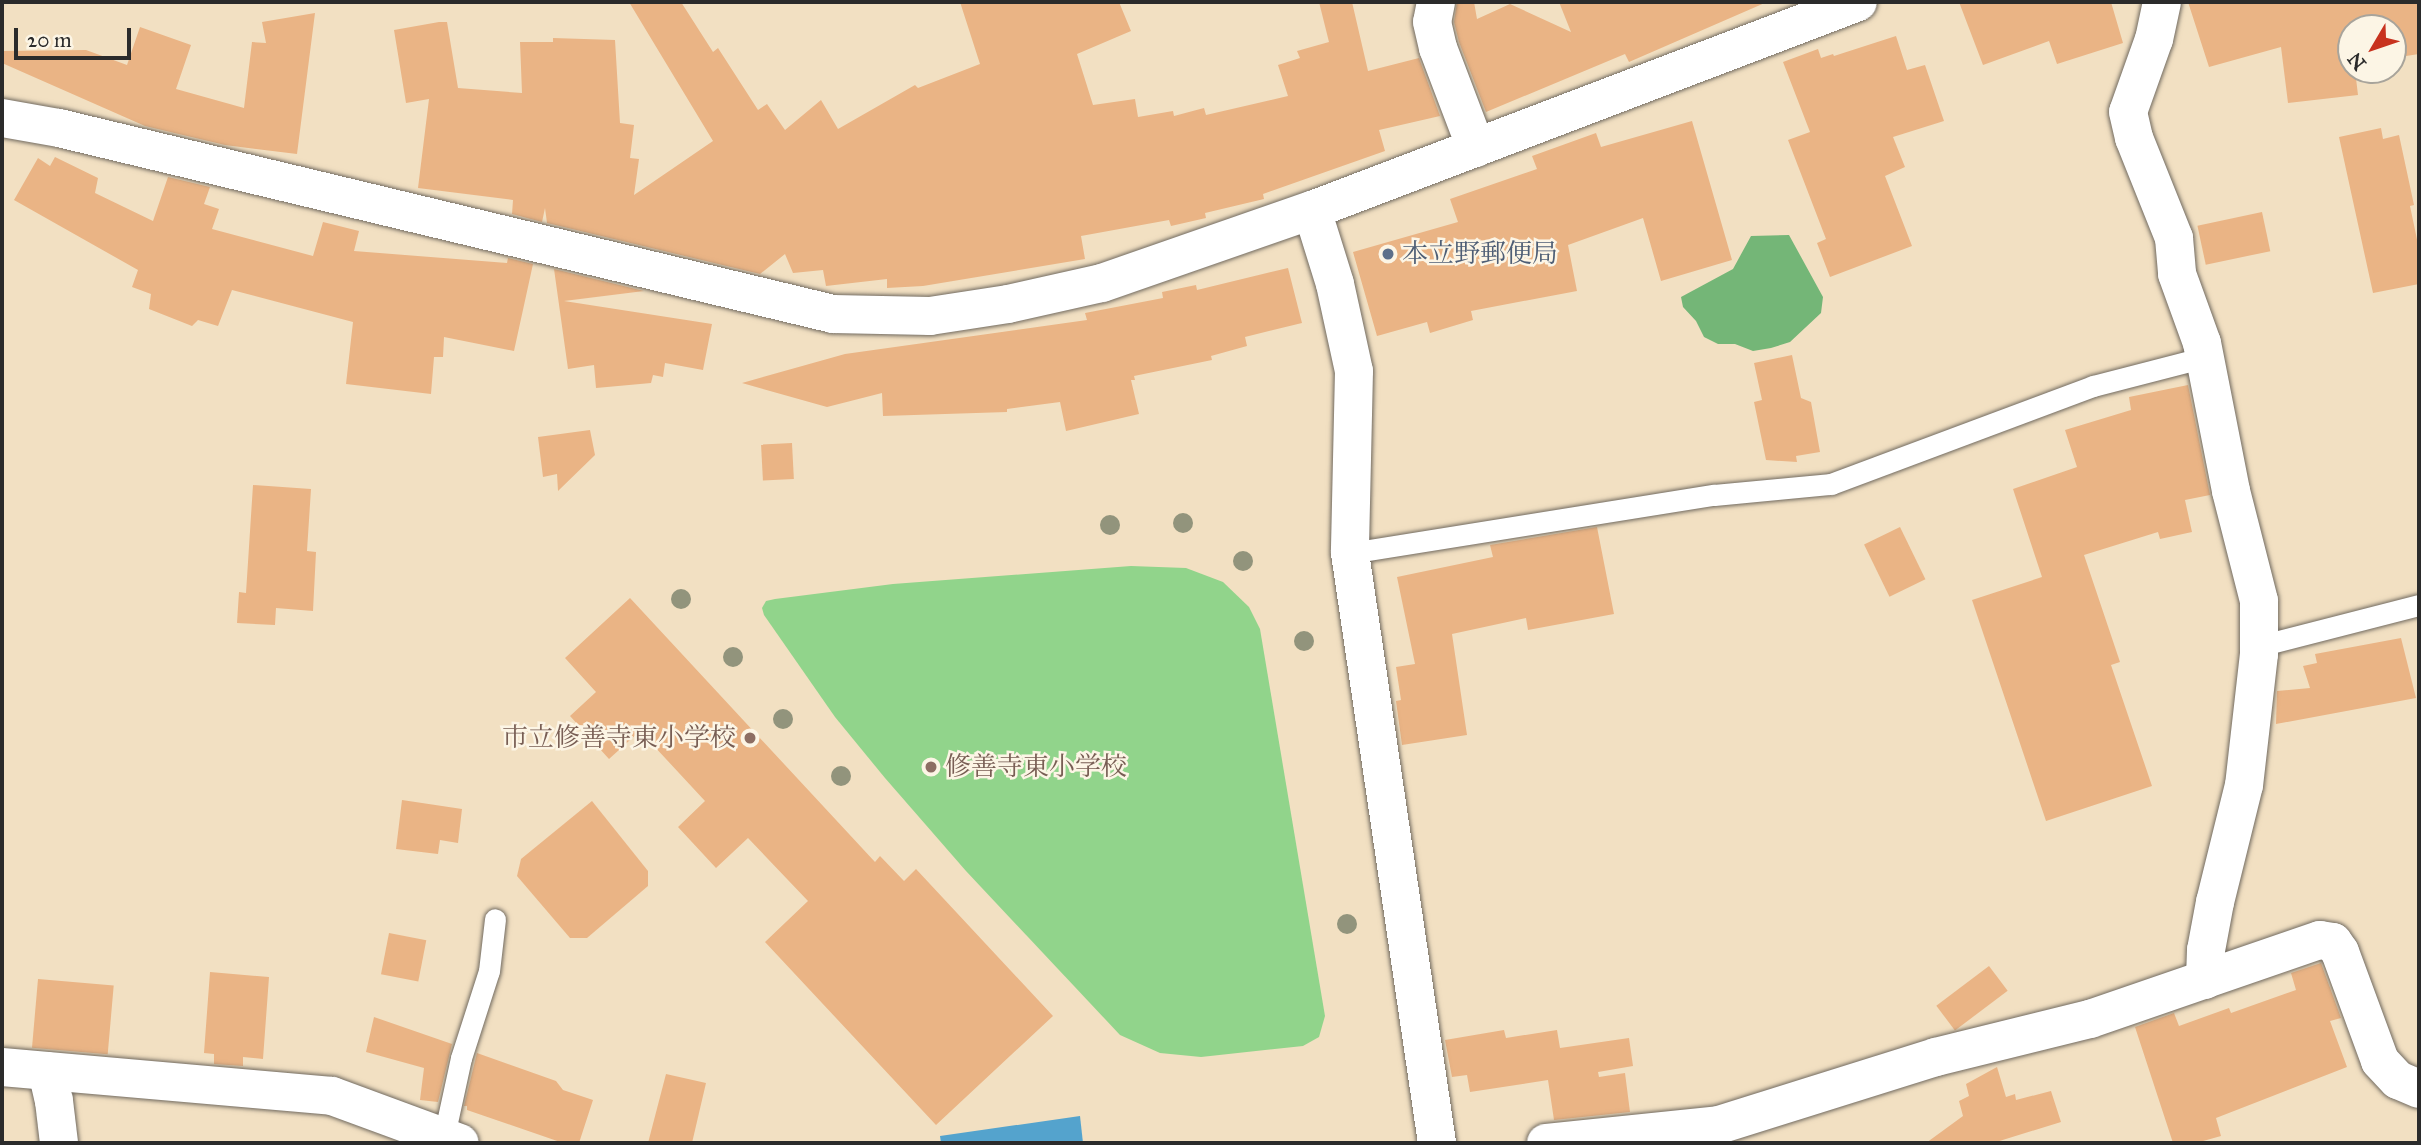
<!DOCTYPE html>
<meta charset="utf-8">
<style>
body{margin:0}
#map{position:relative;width:2421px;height:1145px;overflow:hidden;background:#f2e0c2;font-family:"IM FELL Great Primer","Noto Serif JP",serif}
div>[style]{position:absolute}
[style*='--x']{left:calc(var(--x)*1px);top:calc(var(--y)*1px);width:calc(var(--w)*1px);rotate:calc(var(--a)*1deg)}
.green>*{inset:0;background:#91d48b}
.forest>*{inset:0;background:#74b677}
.water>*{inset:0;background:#54a3cd}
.building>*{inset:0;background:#eab485;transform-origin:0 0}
.roads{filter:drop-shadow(0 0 2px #716a60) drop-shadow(0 0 2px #716a60)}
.service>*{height:21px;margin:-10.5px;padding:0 10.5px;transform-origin:10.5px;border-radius:10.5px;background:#fff}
.minor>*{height:38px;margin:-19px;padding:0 19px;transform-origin:19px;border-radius:19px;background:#fff}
.trees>*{width:20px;height:20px;margin:-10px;border-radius:50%;background:#92947c}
.dots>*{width:19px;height:19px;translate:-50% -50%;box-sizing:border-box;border:4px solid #fcf5e5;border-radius:50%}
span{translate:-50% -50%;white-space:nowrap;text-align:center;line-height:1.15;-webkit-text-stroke:5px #fcf5e5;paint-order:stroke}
.service-label{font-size:26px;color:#4e5e75}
.left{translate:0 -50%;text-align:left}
.education-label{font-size:26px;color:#785e54}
.right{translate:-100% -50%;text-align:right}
.frame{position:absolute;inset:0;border:4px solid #2b2b2b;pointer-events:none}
.north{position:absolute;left:2337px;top:14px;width:70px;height:70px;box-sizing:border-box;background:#fcf5e5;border:2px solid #a8a49b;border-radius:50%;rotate:231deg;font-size:19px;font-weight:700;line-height:28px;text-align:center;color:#2b2b2b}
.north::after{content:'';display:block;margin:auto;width:24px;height:32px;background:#c8321e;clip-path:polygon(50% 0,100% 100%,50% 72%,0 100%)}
.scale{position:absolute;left:14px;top:28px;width:117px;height:32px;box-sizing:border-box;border:4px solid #2b2b2b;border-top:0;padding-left:9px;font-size:21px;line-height:24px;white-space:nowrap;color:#2b2b2b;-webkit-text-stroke:5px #fcf5e5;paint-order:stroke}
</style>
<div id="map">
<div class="green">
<i style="clip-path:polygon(1131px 566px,1186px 568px,1223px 582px,1249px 607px,1260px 629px,1325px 1016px,1319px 1037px,1303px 1046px,1201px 1057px,1160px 1053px,1120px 1035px,966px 871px,885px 778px,835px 717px,764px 615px,762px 608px,766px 601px,775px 599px,893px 584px)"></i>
</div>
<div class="forest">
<i style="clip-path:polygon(1789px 235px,1823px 297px,1821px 313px,1790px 342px,1771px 348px,1753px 351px,1735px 344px,1718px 344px,1704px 337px,1696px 321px,1683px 307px,1681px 297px,1733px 269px,1751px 236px)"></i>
</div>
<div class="water">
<i style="clip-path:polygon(1080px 1116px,1083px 1143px,941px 1143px,940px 1136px)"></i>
</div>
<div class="building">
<i style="clip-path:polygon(629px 2px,681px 2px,713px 52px,718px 48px,758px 110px,767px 104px,785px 130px,821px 100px,838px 129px,915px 85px,918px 88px,980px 64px,960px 2px,1119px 2px,1131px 31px,1077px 54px,1093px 105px,1135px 99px,1138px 117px,1173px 111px,1174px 116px,1204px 108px,1206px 115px,1288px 96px,1278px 65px,1300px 58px,1297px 51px,1329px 42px,1319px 2px,1352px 2px,1368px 71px,1419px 58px,1440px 116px,1379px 130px,1385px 151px,1263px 194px,1264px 199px,1205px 213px,1206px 218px,1171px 226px,1169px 220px,1081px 236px,1085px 259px,923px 286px,887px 288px,887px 279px,826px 286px,823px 270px,793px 273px,785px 254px,760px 274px,547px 223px,545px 208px,542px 222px,512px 214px,513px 200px,418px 188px,429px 99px,406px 103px,394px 30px,439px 22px,447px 22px,458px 88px,522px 93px,520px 42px,553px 42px,553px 38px,615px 40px,620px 123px,634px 125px,630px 158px,639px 159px,634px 195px,713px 141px)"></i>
<i style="clip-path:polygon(1457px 2px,1474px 2px,1477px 19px,1510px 4px,1571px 32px,1559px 2px,1767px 2px,1629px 62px,1625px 54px,1486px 112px,1459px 42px,1454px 22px)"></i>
<i style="clip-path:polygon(1959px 2px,2111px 2px,2123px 43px,2057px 64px,2049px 41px,1983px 65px)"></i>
<i style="clip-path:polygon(2188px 2px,2419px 2px,2419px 54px,2393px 58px,2393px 28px,2351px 28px,2351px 70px,2355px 70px,2358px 95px,2288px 103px,2281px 47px,2209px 67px)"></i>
<i style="clip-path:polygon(315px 13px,297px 154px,225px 145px,145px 126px,2px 63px,2px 51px,86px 50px,127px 65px,140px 27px,191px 45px,176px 89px,244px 108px,252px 42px,266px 43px,262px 22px)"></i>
<i style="clip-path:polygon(1896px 36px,1907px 70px,1925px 65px,1944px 121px,1893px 137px,1905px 167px,1885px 176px,1912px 246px,1830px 277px,1817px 243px,1826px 239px,1788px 140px,1810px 132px,1783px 62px,1818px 49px,1821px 58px,1833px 54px,1834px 56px)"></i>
<i style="clip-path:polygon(1692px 121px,1732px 260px,1661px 281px,1643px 218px,1568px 245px,1577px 291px,1471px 311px,1473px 320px,1430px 333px,1427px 322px,1377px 336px,1353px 252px,1458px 222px,1450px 199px,1537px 169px,1532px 156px,1596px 133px,1601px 147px)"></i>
<i style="clip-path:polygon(2381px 128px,2383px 139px,2399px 135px,2414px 205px,2410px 206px,2419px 249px,2419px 284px,2373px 293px,2339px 137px)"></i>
<i style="clip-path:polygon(55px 157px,98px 178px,95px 193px,153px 221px,168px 177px,210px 187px,204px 204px,219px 209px,212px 229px,313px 256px,323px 222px,359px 231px,354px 251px,507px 263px,508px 258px,533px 264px,514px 351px,444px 337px,443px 357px,434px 357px,431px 394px,346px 384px,353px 322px,232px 290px,218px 326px,198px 320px,192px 326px,149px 309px,151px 294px,132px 287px,138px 270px,14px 200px,38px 158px,50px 166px)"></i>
<i style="left:2262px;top:212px;width:40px;height:66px;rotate:78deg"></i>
<i style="clip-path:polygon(1288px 268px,1302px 323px,1245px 337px,1247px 346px,1211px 356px,1212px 360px,1134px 376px,1135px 380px,1131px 380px,1139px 414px,1066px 431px,1060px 402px,1007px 409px,1007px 412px,883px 416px,882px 393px,827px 407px,742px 383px,845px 354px,1087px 320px,1085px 313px,1163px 298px,1162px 292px,1196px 285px,1197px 290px)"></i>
<i style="clip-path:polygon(554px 269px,644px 291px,564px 301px,712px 324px,703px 370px,665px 363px,663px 377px,653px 375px,651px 383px,596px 388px,594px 365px,568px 369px)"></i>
<i style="clip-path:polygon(1792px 355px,1801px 398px,1811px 402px,1820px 452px,1796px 456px,1797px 462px,1766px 460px,1754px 402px,1762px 400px,1754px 363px)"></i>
<i style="clip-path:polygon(2188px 385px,2210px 495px,2185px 500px,2192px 532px,2160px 539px,2158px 532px,2084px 555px,2120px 662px,2111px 665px,2152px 786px,2046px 821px,1972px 600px,2042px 577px,2013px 489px,2077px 467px,2065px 430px,2131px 410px,2129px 397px)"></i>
<i style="clip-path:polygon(590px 430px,595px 455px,558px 491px,557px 474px,543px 477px,538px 437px)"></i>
<i style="left:792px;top:443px;width:36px;height:31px;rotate:87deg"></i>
<i style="clip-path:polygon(253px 485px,311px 489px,307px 551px,316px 552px,313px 611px,276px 608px,275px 625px,237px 623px,239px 592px,246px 593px)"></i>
<i style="clip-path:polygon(1597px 527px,1614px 614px,1528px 630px,1526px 618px,1452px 634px,1467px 735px,1402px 745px,1396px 701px,1401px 700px,1396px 667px,1415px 664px,1397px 577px,1493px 557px,1490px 545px)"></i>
<i style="left:1900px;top:527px;width:58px;height:40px;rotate:64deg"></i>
<i style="clip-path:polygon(630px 598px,875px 862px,880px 856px,904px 881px,916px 869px,1053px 1016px,936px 1125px,765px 942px,808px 901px,748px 838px,716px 868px,678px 827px,705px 801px,640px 731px,609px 759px,570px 716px,596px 692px,565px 658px)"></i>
<i style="clip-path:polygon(2401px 638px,2416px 698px,2276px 724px,2277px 691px,2310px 688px,2303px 666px,2317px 663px,2315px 654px)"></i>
<i style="clip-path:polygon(402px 800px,462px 809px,458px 843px,440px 840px,438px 854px,396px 849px)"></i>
<i style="clip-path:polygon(592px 801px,648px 871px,648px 886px,587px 938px,570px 938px,517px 876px,521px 859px)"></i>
<i style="left:389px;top:933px;width:38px;height:42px;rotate:11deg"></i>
<i style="clip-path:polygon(2321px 963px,2341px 1018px,2330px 1021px,2347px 1067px,2216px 1118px,2221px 1136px,2196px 1143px,2173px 1143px,2135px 1027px,2174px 1013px,2179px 1026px,2229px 1008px,2231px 1013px,2296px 990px,2291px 973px)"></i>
<i style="left:1989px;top:966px;width:31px;height:66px;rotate:53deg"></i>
<i style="clip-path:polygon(210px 972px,269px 977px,263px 1059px,243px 1057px,243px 1066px,214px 1064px,214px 1054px,204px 1053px)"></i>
<i style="left:38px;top:979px;width:76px;height:69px;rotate:5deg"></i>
<i style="clip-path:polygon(374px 1017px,452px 1044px,438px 1102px,420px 1100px,424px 1068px,366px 1052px)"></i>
<i style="clip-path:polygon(1504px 1030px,1506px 1038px,1557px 1030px,1560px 1048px,1629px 1038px,1633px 1066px,1598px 1072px,1599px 1077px,1625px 1073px,1630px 1112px,1554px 1120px,1548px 1080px,1470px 1092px,1467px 1075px,1452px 1077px,1445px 1040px)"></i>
<i style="clip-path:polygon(477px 1053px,556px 1081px,563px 1090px,593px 1100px,579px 1143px,563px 1143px,467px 1110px,467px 1106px,464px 1106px)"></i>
<i style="clip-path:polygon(1997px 1067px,2006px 1097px,2015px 1094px,2016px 1100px,2051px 1091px,2061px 1122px,1993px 1143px,1926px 1143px,1963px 1116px,1959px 1101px,1969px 1096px,1966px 1084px)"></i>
<i style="clip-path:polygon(666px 1074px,706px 1083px,692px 1143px,648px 1143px)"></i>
</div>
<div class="roads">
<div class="service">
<i style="--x:1350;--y:553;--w:369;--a:-9.1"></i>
<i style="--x:1714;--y:495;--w:118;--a:-5.4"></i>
<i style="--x:1831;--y:484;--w:280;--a:-20.5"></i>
<i style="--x:2093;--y:386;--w:116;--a:-14.5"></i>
<i style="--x:2259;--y:646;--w:165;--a:-14.4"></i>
<i style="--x:444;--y:1136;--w:80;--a:-77.7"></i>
<i style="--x:461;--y:1058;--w:91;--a:-72.2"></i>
<i style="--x:489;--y:971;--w:52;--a:-83.4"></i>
</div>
<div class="minor">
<i style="--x:1436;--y:2;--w:20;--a:101"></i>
<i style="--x:1432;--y:22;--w:27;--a:77"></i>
<i style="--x:1438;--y:48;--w:107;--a:69.2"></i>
<i style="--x:2162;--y:2;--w:38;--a:102"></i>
<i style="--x:2154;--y:39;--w:77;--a:109.6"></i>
<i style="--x:2128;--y:112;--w:27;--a:77"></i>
<i style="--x:2134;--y:138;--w:108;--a:68.2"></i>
<i style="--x:2174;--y:238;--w:36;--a:85"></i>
<i style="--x:2177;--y:274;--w:73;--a:70.1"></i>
<i style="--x:2202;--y:343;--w:151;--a:78.9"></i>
<i style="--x:2231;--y:491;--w:114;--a:75.7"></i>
<i style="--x:2259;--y:601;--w:53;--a:90"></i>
<i style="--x:2259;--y:654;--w:132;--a:96.5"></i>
<i style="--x:2244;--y:785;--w:121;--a:103.9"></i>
<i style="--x:2215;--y:902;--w:49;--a:100.6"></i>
<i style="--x:2206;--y:950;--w:30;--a:92"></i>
<i style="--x:2;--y:118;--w:58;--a:10"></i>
<i style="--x:59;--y:128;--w:796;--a:13.51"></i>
<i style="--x:833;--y:314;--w:97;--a:1.2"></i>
<i style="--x:930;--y:316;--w:79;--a:-8.7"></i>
<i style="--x:1008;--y:304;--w:96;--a:-12.6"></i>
<i style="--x:1102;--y:283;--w:222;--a:-19.2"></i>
<i style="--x:1312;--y:210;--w:584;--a:-20.85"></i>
<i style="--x:1312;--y:210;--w:77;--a:72.7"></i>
<i style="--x:1335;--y:284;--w:89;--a:77.7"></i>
<i style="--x:1354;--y:371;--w:182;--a:91.3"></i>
<i style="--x:1350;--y:553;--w:596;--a:81.61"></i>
<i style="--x:2;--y:1067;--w:331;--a:5"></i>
<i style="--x:332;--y:1096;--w:136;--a:20.2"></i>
<i style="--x:47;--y:1071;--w:31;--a:77"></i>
<i style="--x:54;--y:1101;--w:42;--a:83.2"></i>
<i style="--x:1546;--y:1143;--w:174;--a:-5.9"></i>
<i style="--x:1719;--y:1125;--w:227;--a:-17.4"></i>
<i style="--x:1936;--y:1057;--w:159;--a:-13.9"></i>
<i style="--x:2090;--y:1019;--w:243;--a:-19"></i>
<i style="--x:2320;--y:940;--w:13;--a:9"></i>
<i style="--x:2333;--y:942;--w:12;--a:55"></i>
<i style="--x:2340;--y:952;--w:116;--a:69.8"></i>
<i style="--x:2380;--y:1061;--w:26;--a:47"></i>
<i style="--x:2398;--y:1080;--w:23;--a:23"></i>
</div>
</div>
<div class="trees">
<i style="left:1183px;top:523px"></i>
<i style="left:1110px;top:525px"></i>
<i style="left:1243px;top:561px"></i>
<i style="left:681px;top:599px"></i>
<i style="left:1304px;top:641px"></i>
<i style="left:733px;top:657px"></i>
<i style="left:783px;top:719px"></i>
<i style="left:841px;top:776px"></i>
<i style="left:1347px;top:924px"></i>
</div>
<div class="dots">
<i style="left:1388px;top:254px;background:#5c6f8a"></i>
<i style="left:750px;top:738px;background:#8d6e63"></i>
<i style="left:931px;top:767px;background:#8d6e63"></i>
</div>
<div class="service-label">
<span class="left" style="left:1402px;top:254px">本立野郵便局</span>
</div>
<div class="education-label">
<span class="right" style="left:736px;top:738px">市立修善寺東小学校</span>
<span class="left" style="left:945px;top:767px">修善寺東小学校</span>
</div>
<div class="frame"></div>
<div class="north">N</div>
<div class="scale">20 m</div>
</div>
